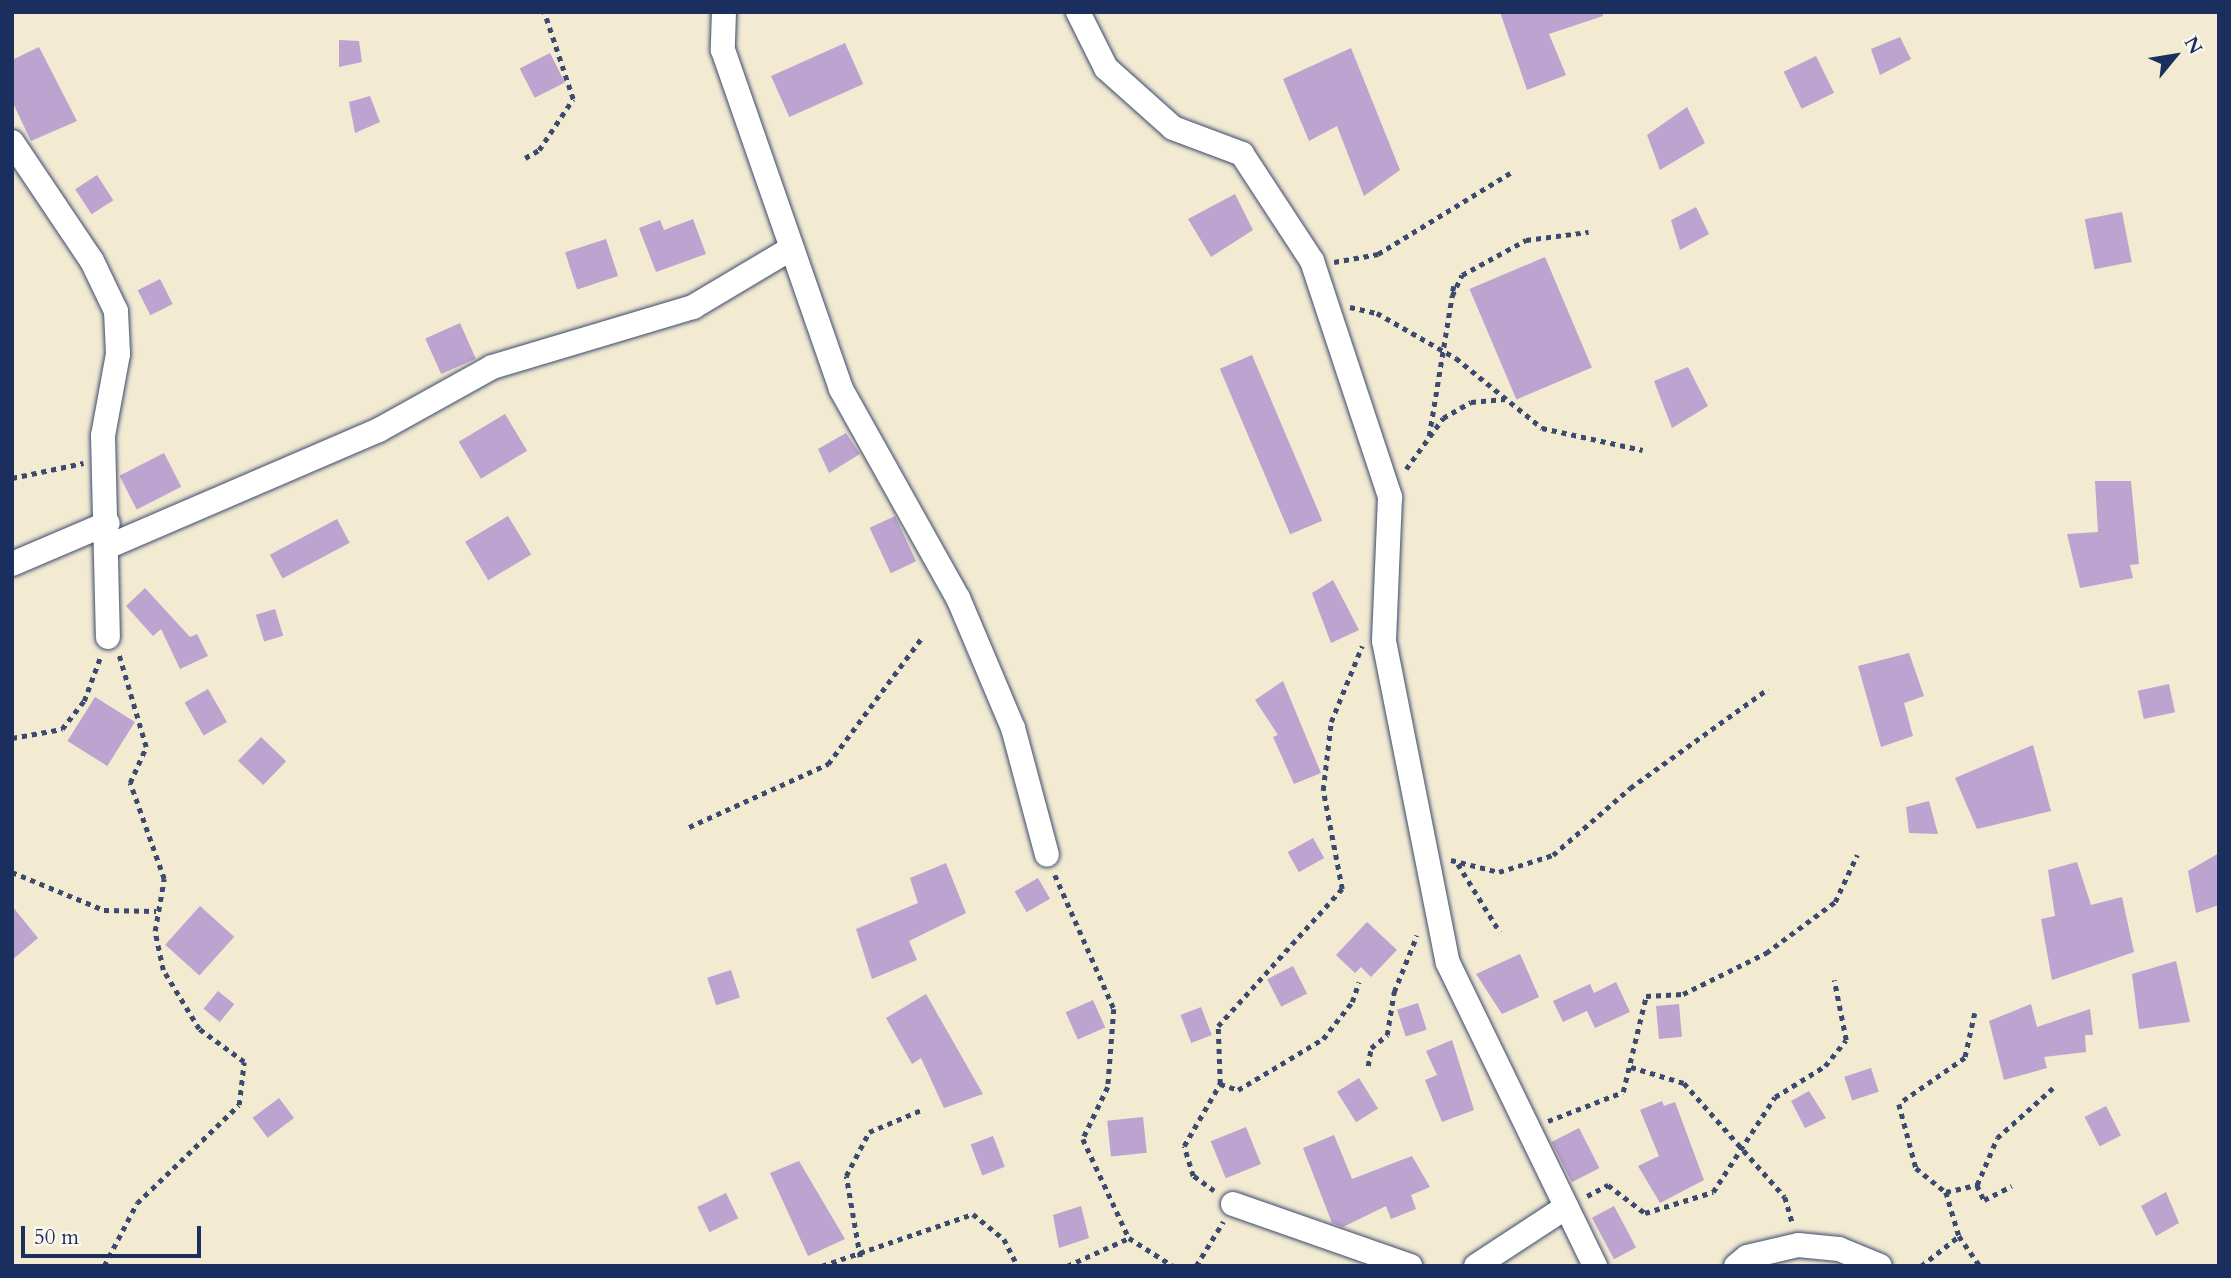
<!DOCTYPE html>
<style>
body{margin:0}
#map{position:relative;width:2231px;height:1278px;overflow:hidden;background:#f3ead2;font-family:Cardo,serif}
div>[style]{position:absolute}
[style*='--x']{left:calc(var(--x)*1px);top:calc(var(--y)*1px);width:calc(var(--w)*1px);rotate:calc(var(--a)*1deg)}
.building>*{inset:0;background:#bca3d0;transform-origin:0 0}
.path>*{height:4.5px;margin-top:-2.25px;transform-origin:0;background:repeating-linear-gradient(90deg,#3b4b6f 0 5px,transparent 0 10px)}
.roads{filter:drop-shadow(0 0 2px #3b4b6f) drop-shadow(0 0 2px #3b4b6f)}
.minor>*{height:24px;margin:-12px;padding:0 12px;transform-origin:12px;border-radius:12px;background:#fff}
span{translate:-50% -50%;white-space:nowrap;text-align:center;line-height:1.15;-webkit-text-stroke:5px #fbf7ec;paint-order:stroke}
.frame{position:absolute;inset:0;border:14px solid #1b2f5e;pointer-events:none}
.north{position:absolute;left:2140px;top:21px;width:70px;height:70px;-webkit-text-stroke:5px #fbf7ec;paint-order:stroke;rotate:60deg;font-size:19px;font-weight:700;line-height:28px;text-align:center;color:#1b2f5e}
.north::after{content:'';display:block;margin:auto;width:24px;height:32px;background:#1b2f5e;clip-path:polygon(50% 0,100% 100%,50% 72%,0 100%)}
.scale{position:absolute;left:21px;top:1226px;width:180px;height:32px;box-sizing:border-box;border:4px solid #1b2f5e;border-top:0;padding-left:9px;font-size:21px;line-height:24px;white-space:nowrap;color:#1b2f5e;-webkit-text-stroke:5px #fbf7ec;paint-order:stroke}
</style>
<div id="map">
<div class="building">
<i style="clip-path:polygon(1500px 12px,1602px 12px,1603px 16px,1549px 34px,1566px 75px,1527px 90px)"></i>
<i style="clip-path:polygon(1900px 37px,1911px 59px,1880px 75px,1871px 49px)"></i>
<i style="clip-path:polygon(339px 40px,359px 41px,362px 62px,339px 67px)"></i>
<i style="left:845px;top:43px;width:45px;height:81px;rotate:66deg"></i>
<i style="clip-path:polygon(39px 47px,77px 121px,31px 141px,12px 101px,12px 60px)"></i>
<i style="clip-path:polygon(1351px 48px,1400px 170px,1364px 196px,1337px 126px,1309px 141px,1283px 79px)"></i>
<i style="left:550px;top:53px;width:33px;height:34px;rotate:63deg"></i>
<i style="left:1816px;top:56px;width:41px;height:36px;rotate:64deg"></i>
<i style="clip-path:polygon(370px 96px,380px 122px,355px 133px,349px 102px)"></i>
<i style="clip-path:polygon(1687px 107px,1705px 143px,1660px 170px,1647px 135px)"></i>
<i style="left:97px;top:175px;width:30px;height:26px;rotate:57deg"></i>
<i style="clip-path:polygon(1235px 194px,1253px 230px,1211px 257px,1188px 219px)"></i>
<i style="clip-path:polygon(1696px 207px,1709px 234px,1680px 250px,1671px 220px)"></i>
<i style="left:2122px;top:212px;width:51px;height:38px;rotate:79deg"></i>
<i style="clip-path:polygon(693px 219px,706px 254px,656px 272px,639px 228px,660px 220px,664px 230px)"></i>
<i style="left:606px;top:239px;width:39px;height:43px;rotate:72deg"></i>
<i style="left:1545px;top:257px;width:120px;height:82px;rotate:67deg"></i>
<i style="left:160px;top:279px;width:28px;height:25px;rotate:63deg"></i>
<i style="left:460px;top:323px;width:39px;height:38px;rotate:66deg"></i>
<i style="left:1252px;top:355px;width:180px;height:35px;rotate:67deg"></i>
<i style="clip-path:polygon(1688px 367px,1708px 406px,1672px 428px,1654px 381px)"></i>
<i style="left:505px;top:414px;width:43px;height:54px;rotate:59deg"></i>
<i style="clip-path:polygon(846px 433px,860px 454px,829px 473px,818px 449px)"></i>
<i style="left:164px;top:453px;width:38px;height:50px;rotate:63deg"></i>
<i style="clip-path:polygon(2095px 481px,2131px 481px,2139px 564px,2130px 565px,2133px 578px,2080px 588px,2067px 534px,2098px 532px)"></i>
<i style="left:508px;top:516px;width:45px;height:50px;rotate:59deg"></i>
<i style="left:895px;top:516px;width:50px;height:28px;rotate:65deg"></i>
<i style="left:337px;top:519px;width:27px;height:76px;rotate:62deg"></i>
<i style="clip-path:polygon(1333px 580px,1359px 630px,1331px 643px,1312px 593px)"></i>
<i style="clip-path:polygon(145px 588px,190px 637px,197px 634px,208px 656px,180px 669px,161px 629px,153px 636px,126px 606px)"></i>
<i style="left:275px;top:609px;width:28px;height:20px;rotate:73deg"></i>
<i style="clip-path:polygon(1909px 653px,1924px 696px,1904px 703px,1913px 736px,1881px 747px,1858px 666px)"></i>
<i style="clip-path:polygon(1283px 681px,1321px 773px,1294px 784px,1273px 737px,1278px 735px,1255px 700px)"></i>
<i style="left:2169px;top:684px;width:29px;height:32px;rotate:78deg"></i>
<i style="left:208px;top:689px;width:38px;height:27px;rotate:60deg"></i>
<i style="left:95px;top:697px;width:47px;height:52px;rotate:32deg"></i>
<i style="left:261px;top:737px;width:35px;height:33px;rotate:44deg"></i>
<i style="clip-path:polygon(2033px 745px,2051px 811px,1977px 829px,1955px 778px)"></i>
<i style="clip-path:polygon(1929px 801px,1938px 834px,1909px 833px,1906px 807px)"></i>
<i style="left:1313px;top:838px;width:23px;height:29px;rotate:61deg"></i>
<i style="clip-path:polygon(2219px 853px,2219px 905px,2196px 913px,2188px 871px)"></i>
<i style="clip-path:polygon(2077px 862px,2091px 905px,2122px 897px,2134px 952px,2052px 980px,2041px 919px,2055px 916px,2048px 870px)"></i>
<i style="clip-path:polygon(946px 863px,966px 913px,909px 941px,917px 960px,872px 979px,856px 929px,918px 903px,910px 878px)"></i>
<i style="left:1038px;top:878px;width:24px;height:27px;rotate:60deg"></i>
<i style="clip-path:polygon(12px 906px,38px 938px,12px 960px)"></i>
<i style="left:200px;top:906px;width:46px;height:52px;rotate:42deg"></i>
<i style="clip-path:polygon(1367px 922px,1397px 950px,1371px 977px,1361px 967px,1355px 973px,1336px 955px)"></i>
<i style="clip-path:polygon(1520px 954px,1539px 997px,1502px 1014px,1476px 974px)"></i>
<i style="clip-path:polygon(2176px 961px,2190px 1022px,2139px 1029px,2132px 974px)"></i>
<i style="left:1293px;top:966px;width:31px;height:29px;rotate:63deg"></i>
<i style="left:731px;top:970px;width:29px;height:25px;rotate:72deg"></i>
<i style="clip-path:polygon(1616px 982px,1630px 1012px,1595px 1028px,1587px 1011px,1563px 1022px,1553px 1001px,1590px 984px,1594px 993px)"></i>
<i style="left:218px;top:991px;width:21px;height:23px;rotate:39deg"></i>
<i style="clip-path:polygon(926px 994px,983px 1094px,944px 1108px,921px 1058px,912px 1064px,886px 1018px)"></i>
<i style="left:1093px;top:1000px;width:30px;height:30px;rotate:66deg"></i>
<i style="left:1418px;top:1003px;width:28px;height:22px;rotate:72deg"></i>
<i style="left:1679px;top:1004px;width:33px;height:23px;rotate:85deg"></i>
<i style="clip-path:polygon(2031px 1004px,2037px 1027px,2090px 1009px,2093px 1035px,2085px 1035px,2086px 1052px,2044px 1057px,2047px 1068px,2004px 1080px,1989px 1021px)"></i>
<i style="left:1201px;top:1007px;width:30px;height:22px;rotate:69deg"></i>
<i style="clip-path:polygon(1452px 1040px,1474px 1110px,1442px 1122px,1425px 1080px,1437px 1075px,1426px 1051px)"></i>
<i style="left:1871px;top:1068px;width:25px;height:28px;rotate:72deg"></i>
<i style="left:1359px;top:1078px;width:36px;height:26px;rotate:58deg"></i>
<i style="clip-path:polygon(1809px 1091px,1826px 1118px,1805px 1128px,1791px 1101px)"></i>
<i style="left:279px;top:1098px;width:25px;height:33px;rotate:53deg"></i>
<i style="clip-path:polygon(1662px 1101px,1664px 1106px,1675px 1102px,1704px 1180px,1660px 1203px,1638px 1166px,1659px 1156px,1640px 1110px)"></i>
<i style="left:2106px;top:1106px;width:33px;height:24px;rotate:63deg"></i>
<i style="left:1143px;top:1117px;width:36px;height:36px;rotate:84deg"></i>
<i style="left:1246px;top:1127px;width:40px;height:38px;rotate:68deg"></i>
<i style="left:1579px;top:1128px;width:45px;height:31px;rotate:63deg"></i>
<i style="clip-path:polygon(1334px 1135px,1352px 1179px,1412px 1156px,1430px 1187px,1411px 1195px,1416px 1209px,1391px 1219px,1386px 1206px,1343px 1227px,1332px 1223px,1303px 1148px)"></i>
<i style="left:993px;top:1136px;width:33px;height:24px;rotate:69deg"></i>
<i style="clip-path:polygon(799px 1161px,845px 1239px,808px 1256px,770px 1173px)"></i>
<i style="clip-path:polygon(2166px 1192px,2179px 1223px,2156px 1236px,2141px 1206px)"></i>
<i style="left:726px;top:1193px;width:28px;height:32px;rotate:64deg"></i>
<i style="clip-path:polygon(1081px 1206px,1089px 1238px,1059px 1248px,1053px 1215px)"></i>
<i style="left:1614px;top:1206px;width:47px;height:25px;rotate:62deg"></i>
</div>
<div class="path">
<i style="--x:525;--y:158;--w:16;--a:-30"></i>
<i style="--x:539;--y:150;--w:61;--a:-56.3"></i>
<i style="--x:573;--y:99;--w:92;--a:-108.4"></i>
<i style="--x:1334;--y:262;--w:45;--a:-10.3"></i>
<i style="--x:1378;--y:254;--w:157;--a:-31.5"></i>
<i style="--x:1454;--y:286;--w:10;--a:101"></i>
<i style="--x:1452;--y:296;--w:23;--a:-65"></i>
<i style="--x:1462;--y:275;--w:73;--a:-28.7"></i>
<i style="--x:1526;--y:240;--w:63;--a:-7.4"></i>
<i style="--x:1350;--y:307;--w:28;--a:13"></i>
<i style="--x:1377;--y:313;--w:91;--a:29.7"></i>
<i style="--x:1456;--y:358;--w:111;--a:39.1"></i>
<i style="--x:1542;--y:428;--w:103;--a:12.3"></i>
<i style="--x:1429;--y:436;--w:142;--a:-80.7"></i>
<i style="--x:1406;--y:469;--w:63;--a:-54"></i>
<i style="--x:1443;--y:418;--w:32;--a:-30"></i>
<i style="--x:1471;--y:402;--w:34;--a:-5"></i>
<i style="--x:12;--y:478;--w:73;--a:-11.9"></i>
<i style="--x:12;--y:738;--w:51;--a:-10.2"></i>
<i style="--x:62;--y:729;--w:36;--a:-52"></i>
<i style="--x:84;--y:701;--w:46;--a:-69.6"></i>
<i style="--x:689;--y:827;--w:153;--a:-24.4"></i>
<i style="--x:828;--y:764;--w:159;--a:-53.4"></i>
<i style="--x:1451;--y:860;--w:49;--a:14"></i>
<i style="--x:1499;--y:872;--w:57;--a:-17.5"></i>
<i style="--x:1553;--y:855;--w:102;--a:-41"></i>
<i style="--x:1630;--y:788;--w:170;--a:-35.7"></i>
<i style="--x:1458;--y:864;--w:80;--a:58.3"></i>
<i style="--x:12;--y:872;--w:100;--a:22.4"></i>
<i style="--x:104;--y:910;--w:52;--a:1.1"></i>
<i style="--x:1055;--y:875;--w:146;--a:66.2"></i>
<i style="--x:1114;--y:1009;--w:78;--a:94.4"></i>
<i style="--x:1108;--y:1087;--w:58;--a:115.7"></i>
<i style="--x:1083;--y:1139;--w:109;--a:65.1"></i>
<i style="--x:1975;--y:1013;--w:46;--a:102.5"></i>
<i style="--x:1965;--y:1058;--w:80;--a:145.1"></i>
<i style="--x:1899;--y:1104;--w:66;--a:75.1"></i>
<i style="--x:1916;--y:1168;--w:38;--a:39"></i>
<i style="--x:1946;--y:1192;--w:32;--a:-13"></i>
<i style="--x:1977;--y:1185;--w:51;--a:-66.9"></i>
<i style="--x:1997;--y:1138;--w:75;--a:-41.8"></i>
<i style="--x:1368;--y:1066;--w:18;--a:-81"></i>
<i style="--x:1371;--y:1048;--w:21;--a:-39"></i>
<i style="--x:1387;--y:1035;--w:44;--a:-80.8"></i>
<i style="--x:1394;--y:992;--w:61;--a:-68"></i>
<i style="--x:1631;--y:1067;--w:55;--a:16.8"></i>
<i style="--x:1684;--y:1083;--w:152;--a:48.5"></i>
<i style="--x:1785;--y:1197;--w:29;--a:74"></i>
<i style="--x:1220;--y:1084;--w:19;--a:18"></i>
<i style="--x:1238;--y:1090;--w:99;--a:-31"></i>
<i style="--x:1323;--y:1039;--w:47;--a:-51.9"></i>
<i style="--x:1352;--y:1002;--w:21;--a:-71"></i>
<i style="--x:1548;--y:1121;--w:80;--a:-21.1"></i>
<i style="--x:1623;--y:1092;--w:99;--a:-76.5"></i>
<i style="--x:1646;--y:996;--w:37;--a:-3"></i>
<i style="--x:1683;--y:994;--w:93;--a:-26.3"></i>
<i style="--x:1766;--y:953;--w:86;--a:-36.5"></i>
<i style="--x:1835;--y:902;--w:52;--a:-64.9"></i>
<i style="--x:1977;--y:1185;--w:17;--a:65"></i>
<i style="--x:1984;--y:1200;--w:31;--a:-27"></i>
<i style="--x:1214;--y:1191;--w:26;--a:-144"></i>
<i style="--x:1193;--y:1176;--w:31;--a:-107"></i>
<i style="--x:1184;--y:1146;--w:72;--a:-59.9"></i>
<i style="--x:1220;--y:1084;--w:58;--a:-92"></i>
<i style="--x:1218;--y:1026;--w:185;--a:-47.9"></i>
<i style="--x:1342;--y:889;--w:101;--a:-100.9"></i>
<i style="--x:1323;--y:790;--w:68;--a:-83.3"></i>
<i style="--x:1331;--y:722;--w:82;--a:-67.8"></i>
<i style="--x:1946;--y:1192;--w:46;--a:73.5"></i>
<i style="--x:1959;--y:1236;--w:37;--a:55"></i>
<i style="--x:1587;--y:1196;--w:24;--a:-28"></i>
<i style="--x:1608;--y:1185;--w:46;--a:37.1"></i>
<i style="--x:1645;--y:1213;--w:71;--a:-17.2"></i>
<i style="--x:1713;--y:1192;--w:113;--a:-56.9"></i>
<i style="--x:1775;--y:1097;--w:59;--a:-31.8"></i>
<i style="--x:1825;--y:1066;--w:33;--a:-51"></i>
<i style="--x:1846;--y:1040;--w:61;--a:-101.3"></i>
<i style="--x:860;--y:1257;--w:82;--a:-99.8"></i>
<i style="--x:846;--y:1176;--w:50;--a:-62.4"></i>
<i style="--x:869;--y:1132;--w:56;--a:-22.9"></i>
<i style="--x:104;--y:1266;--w:71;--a:-62.4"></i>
<i style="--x:137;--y:1203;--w:141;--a:-43.9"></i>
<i style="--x:239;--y:1105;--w:43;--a:-83.4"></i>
<i style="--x:244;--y:1062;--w:56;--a:-143.7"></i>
<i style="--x:199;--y:1029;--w:69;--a:-121.4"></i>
<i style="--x:163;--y:970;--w:40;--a:-102"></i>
<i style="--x:155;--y:931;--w:53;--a:-80.2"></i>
<i style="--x:164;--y:879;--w:102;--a:-109.5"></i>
<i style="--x:130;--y:783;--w:39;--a:-66"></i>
<i style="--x:146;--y:747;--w:96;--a:-106.4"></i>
<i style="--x:822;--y:1266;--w:160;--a:-19"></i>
<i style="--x:973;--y:1214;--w:40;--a:39"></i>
<i style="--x:1004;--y:1239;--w:30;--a:63"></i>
<i style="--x:1067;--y:1266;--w:68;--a:-24.3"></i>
<i style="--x:1129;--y:1238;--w:52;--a:32.5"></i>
<i style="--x:1196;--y:1266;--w:52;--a:-58.5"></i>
<i style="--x:1921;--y:1266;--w:48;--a:-38.3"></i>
</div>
<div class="roads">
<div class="minor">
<i style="--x:724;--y:12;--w:38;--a:92"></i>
<i style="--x:723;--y:50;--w:359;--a:70.8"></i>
<i style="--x:841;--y:389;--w:240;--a:60.8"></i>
<i style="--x:958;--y:598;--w:141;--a:67.1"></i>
<i style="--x:1013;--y:728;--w:131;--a:75"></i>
<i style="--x:1078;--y:12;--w:63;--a:63.4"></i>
<i style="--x:1106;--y:68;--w:90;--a:41.8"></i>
<i style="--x:1173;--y:128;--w:74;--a:20.6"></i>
<i style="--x:1242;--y:154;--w:128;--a:56.8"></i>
<i style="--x:1312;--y:261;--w:249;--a:71.7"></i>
<i style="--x:1390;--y:497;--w:144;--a:92.4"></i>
<i style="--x:1384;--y:641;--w:328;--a:78.8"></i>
<i style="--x:1448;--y:963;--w:337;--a:64.1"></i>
<i style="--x:12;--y:142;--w:143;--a:56.1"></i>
<i style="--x:92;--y:261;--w:55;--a:64.4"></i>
<i style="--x:116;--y:311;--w:43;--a:87.3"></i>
<i style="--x:118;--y:354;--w:83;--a:100.4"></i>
<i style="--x:103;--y:436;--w:201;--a:88.6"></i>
<i style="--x:107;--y:547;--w:296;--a:-23.3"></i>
<i style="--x:379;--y:430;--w:129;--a:-29.1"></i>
<i style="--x:492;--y:367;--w:210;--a:-16.6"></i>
<i style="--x:693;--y:307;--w:115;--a:-30.8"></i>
<i style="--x:12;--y:564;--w:104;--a:-23.1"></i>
<i style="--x:1233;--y:1204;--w:188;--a:19.3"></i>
<i style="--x:1476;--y:1266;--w:108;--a:-33.2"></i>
<i style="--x:1736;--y:1266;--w:14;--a:-39"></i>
<i style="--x:1747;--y:1257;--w:52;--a:-13.2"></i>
<i style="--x:1798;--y:1245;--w:41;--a:5.6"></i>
<i style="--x:1839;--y:1249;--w:44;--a:22.5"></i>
</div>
</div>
<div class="frame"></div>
<div class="north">N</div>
<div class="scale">50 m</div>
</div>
